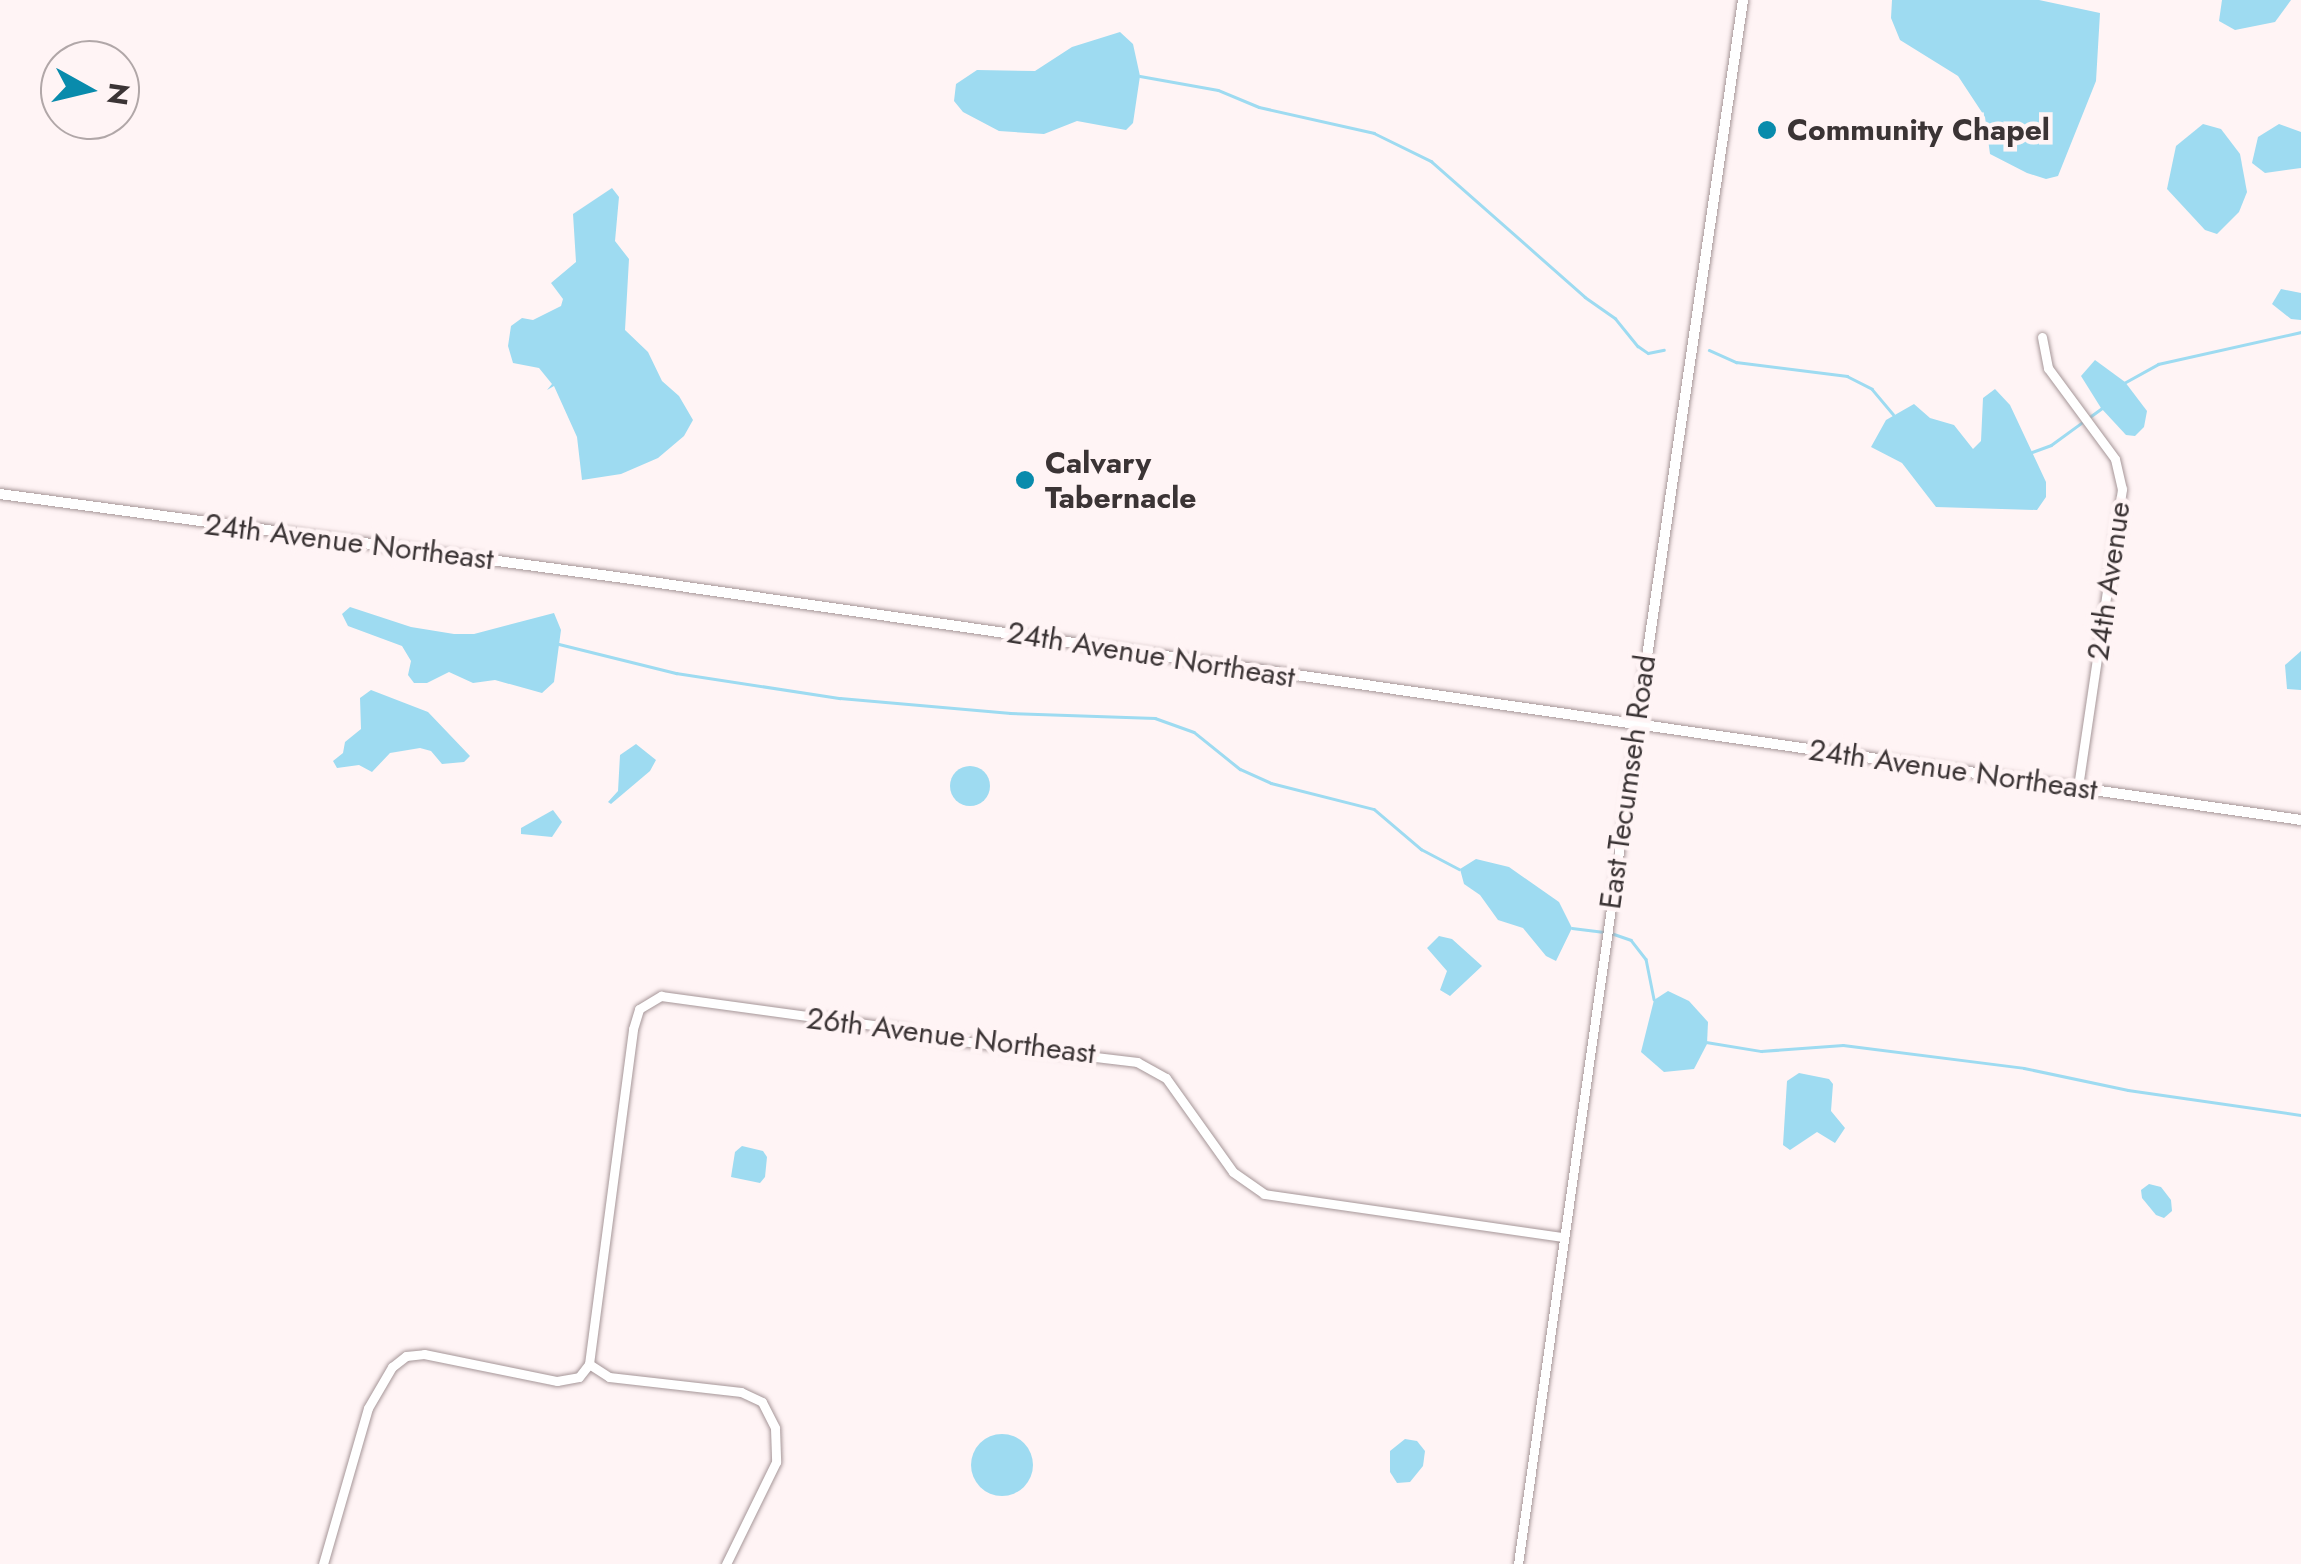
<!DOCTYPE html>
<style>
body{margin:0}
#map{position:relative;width:2301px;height:1564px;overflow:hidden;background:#fff4f5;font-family:Jost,sans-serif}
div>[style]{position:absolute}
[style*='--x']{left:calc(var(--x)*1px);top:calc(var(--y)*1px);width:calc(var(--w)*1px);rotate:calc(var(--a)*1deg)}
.water>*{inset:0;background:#9edbf1}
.round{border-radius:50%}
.stream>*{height:2.5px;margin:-1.25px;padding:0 1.25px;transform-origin:1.25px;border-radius:1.25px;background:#9edbf1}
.roads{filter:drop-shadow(0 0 2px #a69698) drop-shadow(0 0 2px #a69698)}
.minor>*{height:9px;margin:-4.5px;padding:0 4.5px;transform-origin:4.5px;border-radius:4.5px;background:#fff}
.tertiary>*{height:10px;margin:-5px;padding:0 5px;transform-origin:5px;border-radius:5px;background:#fff}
.dots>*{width:28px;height:28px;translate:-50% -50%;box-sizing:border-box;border:5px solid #fff4f5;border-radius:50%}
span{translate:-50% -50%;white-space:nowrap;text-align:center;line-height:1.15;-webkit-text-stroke:9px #fff4f5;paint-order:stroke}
.poi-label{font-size:30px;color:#3b3435;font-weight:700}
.left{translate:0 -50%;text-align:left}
.street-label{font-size:30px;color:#3b3435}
.north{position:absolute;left:40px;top:40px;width:100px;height:100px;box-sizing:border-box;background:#fff4f5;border:2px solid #b1a7a8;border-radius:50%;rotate:98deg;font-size:28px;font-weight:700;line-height:40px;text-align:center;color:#3b3435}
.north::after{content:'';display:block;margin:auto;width:35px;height:45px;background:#098bac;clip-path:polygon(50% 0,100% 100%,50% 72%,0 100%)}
</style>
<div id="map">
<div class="water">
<i style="clip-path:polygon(1892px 0,2039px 0,2100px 13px,2096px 81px,2058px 176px,2046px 179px,2027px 173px,1990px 154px,1985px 117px,1958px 76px,1900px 40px,1891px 18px)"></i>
<i style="clip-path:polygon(2222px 0,2291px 0,2275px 22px,2235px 30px,2219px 21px)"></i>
<i style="clip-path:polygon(1120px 32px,1133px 44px,1140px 76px,1133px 123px,1126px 130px,1077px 121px,1044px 134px,999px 131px,963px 112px,954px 101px,956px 84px,977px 70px,1035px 71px,1072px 47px)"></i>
<i style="clip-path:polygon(2203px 124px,2221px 129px,2240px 154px,2247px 192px,2239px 212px,2217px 234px,2205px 230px,2167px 189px,2176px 146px)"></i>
<i style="clip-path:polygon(2279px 124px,2301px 132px,2301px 168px,2265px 173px,2252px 163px,2258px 137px)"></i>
<i style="clip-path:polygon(612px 188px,619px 197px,615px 241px,629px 259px,625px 330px,648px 352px,662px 381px,679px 396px,693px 420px,684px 436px,658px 458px,621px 474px,582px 480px,577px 437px,554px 386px,547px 390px,552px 384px,539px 368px,513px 363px,508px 346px,511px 326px,522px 318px,533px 320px,561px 306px,563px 299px,551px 283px,576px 262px,573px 214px)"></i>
<i style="clip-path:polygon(2281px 289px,2301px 293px,2301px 320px,2291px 319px,2272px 304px)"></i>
<i style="clip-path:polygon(2095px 360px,2125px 382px,2147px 411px,2144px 427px,2135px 436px,2126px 435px,2101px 408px,2081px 376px)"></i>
<i style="clip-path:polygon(1995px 389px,2010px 405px,2046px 482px,2046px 497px,2037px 510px,1936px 507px,1902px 463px,1871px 447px,1886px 420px,1914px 404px,1930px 418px,1954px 425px,1973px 449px,1981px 441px,1983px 398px)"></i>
<i style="clip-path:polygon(350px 607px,411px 627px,454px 634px,474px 634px,554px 613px,561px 630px,554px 682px,542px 693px,495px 680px,473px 683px,449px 672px,427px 683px,414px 683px,408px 675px,411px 661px,402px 646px,348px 626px,342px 614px)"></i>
<i style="clip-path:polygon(2301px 651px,2301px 690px,2287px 689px,2285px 665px)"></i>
<i style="clip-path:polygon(371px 690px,428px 712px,470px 756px,464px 762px,442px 764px,431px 751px,420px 748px,390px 753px,372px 772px,359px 765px,337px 768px,333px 761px,343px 753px,345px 742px,361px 729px,360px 698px)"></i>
<i style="clip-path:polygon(636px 744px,656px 760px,650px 771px,611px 804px,608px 802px,618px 791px,620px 755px)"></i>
<i class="round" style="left:950px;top:766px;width:40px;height:40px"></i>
<i style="clip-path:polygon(553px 810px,562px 822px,552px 837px,521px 834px,521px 828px)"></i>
<i style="clip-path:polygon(1476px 859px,1509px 867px,1559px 902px,1572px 928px,1556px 961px,1546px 956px,1523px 928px,1498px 920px,1480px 895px,1464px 884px,1460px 869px)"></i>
<i style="clip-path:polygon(1439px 936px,1452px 939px,1482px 966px,1450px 996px,1440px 990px,1447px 971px,1427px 948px)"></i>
<i style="clip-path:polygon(1668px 991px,1689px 1001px,1708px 1022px,1707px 1044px,1694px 1069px,1664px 1072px,1641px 1052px,1654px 1000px)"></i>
<i style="clip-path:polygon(1799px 1073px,1829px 1079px,1833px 1084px,1831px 1111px,1845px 1128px,1835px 1143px,1817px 1132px,1790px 1150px,1783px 1145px,1787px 1081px)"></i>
<i style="clip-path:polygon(742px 1146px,763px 1151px,767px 1157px,765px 1177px,760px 1183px,731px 1177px,735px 1152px)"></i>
<i style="clip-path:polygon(2149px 1184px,2161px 1187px,2171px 1200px,2172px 1211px,2164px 1218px,2156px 1215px,2142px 1198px,2141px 1190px)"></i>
<i class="round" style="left:971px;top:1434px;width:62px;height:62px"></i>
<i style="clip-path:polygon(1405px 1439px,1417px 1441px,1425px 1451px,1423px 1466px,1410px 1482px,1397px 1483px,1390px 1472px,1390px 1451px)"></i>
</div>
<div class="stream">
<i style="--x:1140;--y:76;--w:79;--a:10.2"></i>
<i style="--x:1218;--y:90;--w:44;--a:22.5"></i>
<i style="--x:1259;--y:107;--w:118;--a:12.7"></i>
<i style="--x:1374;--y:133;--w:64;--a:26.2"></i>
<i style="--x:1431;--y:161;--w:205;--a:41.4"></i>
<i style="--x:1585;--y:297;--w:37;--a:35"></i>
<i style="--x:1615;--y:318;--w:36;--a:51"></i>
<i style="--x:1638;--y:346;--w:12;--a:35"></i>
<i style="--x:1648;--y:353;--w:16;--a:-11"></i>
<i style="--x:1709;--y:350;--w:30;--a:24"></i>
<i style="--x:1736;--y:362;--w:112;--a:7.2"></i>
<i style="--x:1847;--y:376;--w:28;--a:27"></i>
<i style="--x:1872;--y:389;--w:33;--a:50"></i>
<i style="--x:2124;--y:383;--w:39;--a:-29"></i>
<i style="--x:2158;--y:364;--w:147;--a:-12.6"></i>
<i style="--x:2091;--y:416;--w:14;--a:-36"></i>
<i style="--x:2032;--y:452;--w:20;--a:-20"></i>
<i style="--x:2051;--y:445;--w:37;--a:-36"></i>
<i style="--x:559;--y:644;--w:121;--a:13.9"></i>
<i style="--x:676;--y:673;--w:166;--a:8.7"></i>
<i style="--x:840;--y:698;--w:171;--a:5"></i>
<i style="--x:1010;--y:713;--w:145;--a:2"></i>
<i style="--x:1155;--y:718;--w:41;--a:19.7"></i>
<i style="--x:1194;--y:732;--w:59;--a:38.8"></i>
<i style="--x:1240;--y:769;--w:34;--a:24"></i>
<i style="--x:1271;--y:783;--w:106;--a:14.2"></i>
<i style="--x:1374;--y:809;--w:62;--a:40.4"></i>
<i style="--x:1421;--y:849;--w:43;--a:27.8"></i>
<i style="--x:1572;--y:928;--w:32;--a:7"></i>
<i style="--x:1611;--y:933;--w:21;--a:19"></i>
<i style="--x:1631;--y:940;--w:24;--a:52"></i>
<i style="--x:1646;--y:959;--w:41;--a:78.7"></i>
<i style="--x:1706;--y:1042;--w:56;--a:9.3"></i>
<i style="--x:1761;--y:1051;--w:82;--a:-4.2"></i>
<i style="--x:1843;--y:1045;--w:182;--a:7.2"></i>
<i style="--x:2024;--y:1068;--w:106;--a:11.9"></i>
<i style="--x:2128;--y:1090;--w:175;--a:8.2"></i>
</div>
<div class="roads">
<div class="minor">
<i style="--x:2042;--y:337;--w:32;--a:79"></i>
<i style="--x:2048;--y:368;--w:113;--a:53.6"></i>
<i style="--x:2115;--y:459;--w:31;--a:77"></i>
<i style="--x:2122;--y:489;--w:302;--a:98.4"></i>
<i style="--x:589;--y:1364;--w:338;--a:-82.5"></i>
<i style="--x:633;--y:1029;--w:21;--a:-73"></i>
<i style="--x:639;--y:1009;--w:26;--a:-31"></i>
<i style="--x:661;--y:996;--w:249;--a:7.8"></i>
<i style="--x:908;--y:1030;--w:13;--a:29"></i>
<i style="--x:919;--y:1036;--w:220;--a:6.8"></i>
<i style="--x:1137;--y:1062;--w:33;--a:29"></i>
<i style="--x:1166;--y:1078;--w:115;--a:54.5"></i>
<i style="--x:1233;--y:1172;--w:38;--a:35"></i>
<i style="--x:1264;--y:1194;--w:303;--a:8.2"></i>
<i style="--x:323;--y:1564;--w:162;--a:-73.9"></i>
<i style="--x:368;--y:1408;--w:48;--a:-59.7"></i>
<i style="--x:392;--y:1367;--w:18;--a:-38"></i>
<i style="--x:406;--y:1356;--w:18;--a:-6"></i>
<i style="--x:424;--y:1354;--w:136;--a:11.5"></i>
<i style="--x:557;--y:1381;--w:22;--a:-10"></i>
<i style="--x:579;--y:1377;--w:16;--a:-52"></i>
<i style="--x:589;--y:1364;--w:24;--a:33"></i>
<i style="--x:609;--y:1377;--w:133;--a:6.5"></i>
<i style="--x:741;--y:1392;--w:23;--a:25"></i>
<i style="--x:762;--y:1402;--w:29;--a:63"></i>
<i style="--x:775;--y:1428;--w:34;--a:88"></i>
<i style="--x:776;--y:1462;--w:114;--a:116.1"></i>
<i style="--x:1518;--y:1564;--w:847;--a:-81.93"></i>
</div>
<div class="tertiary">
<i style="--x:0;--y:494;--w:630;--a:7.67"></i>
<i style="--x:624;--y:578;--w:1694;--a:8.21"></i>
<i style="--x:1637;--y:725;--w:733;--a:-81.68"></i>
</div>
</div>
<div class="dots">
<i style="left:1767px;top:130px;background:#098bac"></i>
<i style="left:1025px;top:480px;background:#098bac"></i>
</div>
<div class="poi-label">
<span class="left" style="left:1787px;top:130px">Community Chapel</span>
<span class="left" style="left:1045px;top:480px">Calvary<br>Tabernacle</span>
</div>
<div class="street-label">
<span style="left:349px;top:542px;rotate:7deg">24th Avenue Northeast</span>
<span style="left:2109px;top:581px;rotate:-82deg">24th Avenue</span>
<span style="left:1151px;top:655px;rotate:9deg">24th Avenue Northeast</span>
<span style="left:1953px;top:770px;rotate:8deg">24th Avenue Northeast</span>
<span style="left:1628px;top:782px;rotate:-82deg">East Tecumseh Road</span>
<span style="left:951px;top:1036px;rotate:7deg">26th Avenue Northeast</span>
</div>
<div class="north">N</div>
</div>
